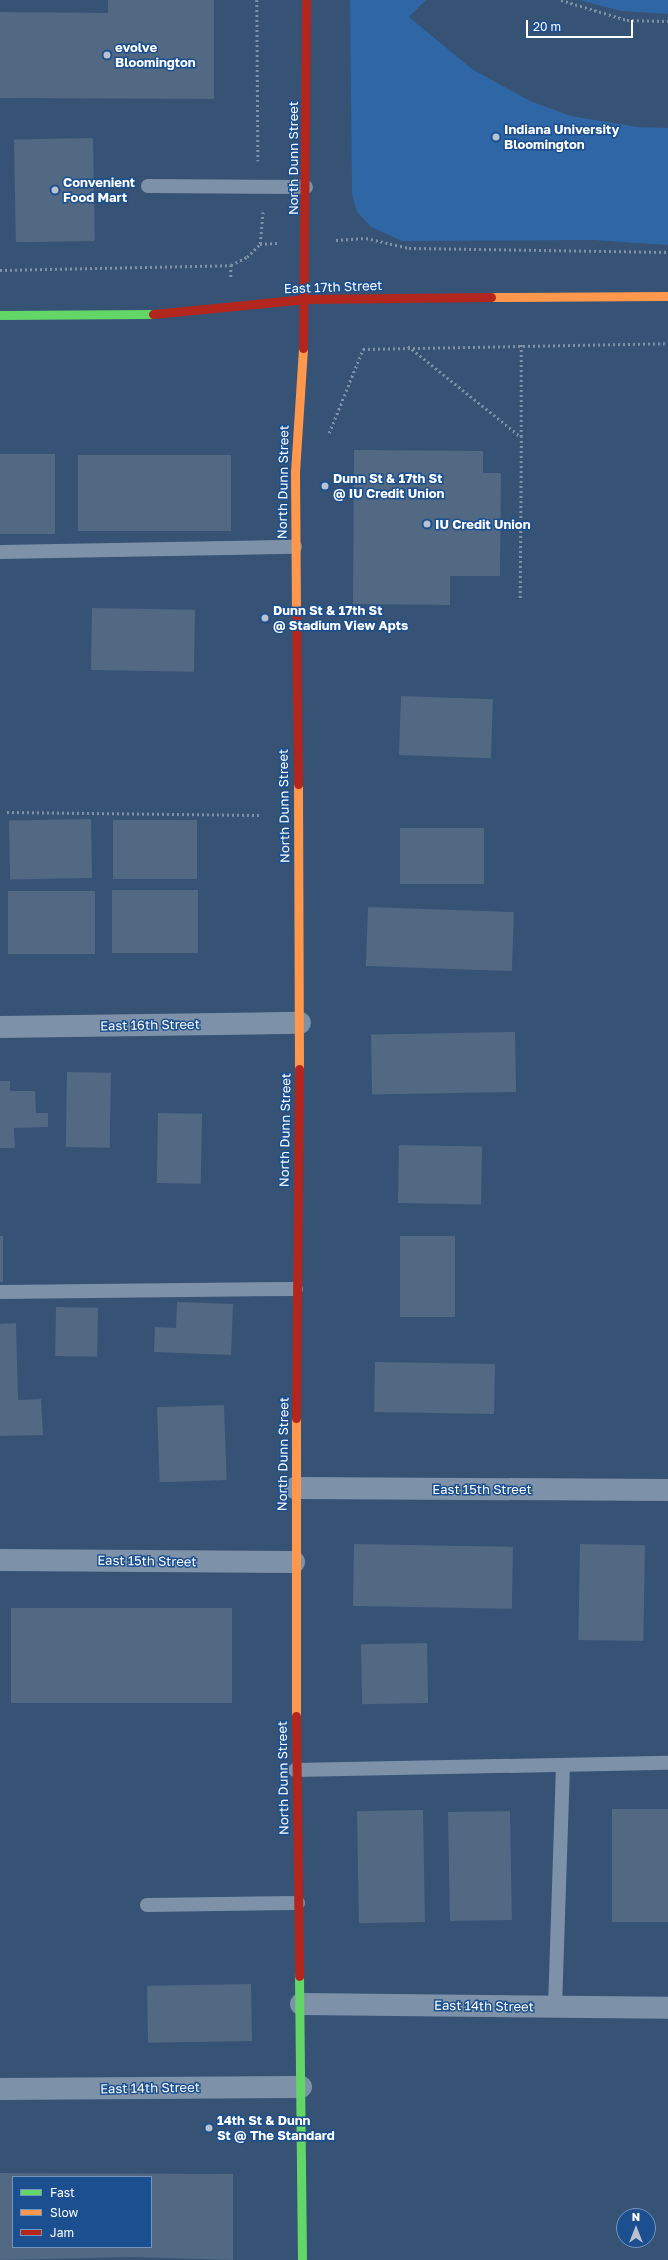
<!DOCTYPE html>
<style>
body{margin:0}
#map{position:relative;width:668px;height:2260px;overflow:hidden;background:#365274;font-family:"Golos Text",sans-serif}
div>[style]{position:absolute}
[style*='--x']{left:calc(var(--x)*1px);top:calc(var(--y)*1px);width:calc(var(--w)*1px);rotate:calc(var(--a)*1deg)}
.green>*{inset:0;background:#2f66a5}
.building>*{inset:0;background:#526984;transform-origin:0 0}
.path>*{height:2.5px;margin-top:-1.25px;transform-origin:0;background:repeating-linear-gradient(90deg,#7d92a8 0 2px,transparent 0 5px)}
.lane>*{height:14px;margin:-7px;padding:0 7px;transform-origin:7px;border-radius:7px;background:#7d92a8}
.street>*{height:22px;margin:-11px;padding:0 11px;transform-origin:11px;border-radius:11px;background:#7d92a8}
.fast>*{height:9px;margin:-4.5px;padding:0 4.5px;transform-origin:4.5px;border-radius:4.5px;background:#63d668}
.slow>*{height:9px;margin:-4.5px;padding:0 4.5px;transform-origin:4.5px;border-radius:4.5px;background:#ff974d}
.jam>*{height:9px;margin:-4.5px;padding:0 4.5px;transform-origin:4.5px;border-radius:4.5px;background:#b3261e}
.dots>*{width:11px;height:11px;translate:-50% -50%;box-sizing:border-box;border:2px solid #1b4f8f;border-radius:50%}
span{translate:-50% -50%;white-space:nowrap;text-align:center;line-height:1.15;-webkit-text-stroke:3px #1b4f8f;paint-order:stroke}
.poi-label{font-size:13px;color:#fff;font-weight:700}
.left{translate:0 -50%;text-align:left}
.street-label{font-size:13px;color:#fff}
.legend{position:absolute;left:12px;top:2176px;width:140px;height:72px;box-sizing:border-box;background:#1b4f8f;border:1px solid #7695bc;margin:0;padding:5px 7px;list-style:none;font-size:12px;color:#fff}
.legend li{display:flex;align-items:center;gap:8px;height:20px}
.legend b{width:20px;border:1px solid #7695bc}
.north{position:absolute;left:616px;top:2208px;width:40px;height:40px;box-sizing:border-box;background:#1b4f8f;border:1px solid #7695bc;border-radius:50%;rotate:0deg;font-size:11px;font-weight:700;line-height:16px;text-align:center;color:#fff}
.north::after{content:'';display:block;margin:auto;width:14px;height:18px;background:#b9c2ce;clip-path:polygon(50% 0,100% 100%,50% 72%,0 100%)}
.scale{position:absolute;left:526px;top:20px;width:107px;height:18px;box-sizing:border-box;border:2px solid #fff;border-top:0;padding-left:5px;font-size:12px;line-height:14px;white-space:nowrap;color:#fff;-webkit-text-stroke:3px #1b4f8f;paint-order:stroke}
</style>
<div id="map">
<div class="green">
<i style="clip-path:polygon(350px 0,426px 0,409px 17px,472px 69px,530px 101px,571px 116px,638px 127px,668px 128px,668px 245px,593px 240px,402px 241px,371px 227px,357px 212px,352px 194px)"></i>
<i style="clip-path:polygon(579px 0,668px 0,668px 14px,621px 11px)"></i>
</div>
<div class="building">
<i style="clip-path:polygon(108px 0,214px 0,214px 99px,0 98px,0 12px,108px 13px)"></i>
<i style="left:93px;top:138px;width:103px;height:79px;rotate:89deg"></i>
<i style="clip-path:polygon(354px 450px,483px 451px,483px 473px,501px 473px,500px 576px,450px 576px,450px 605px,353px 604px)"></i>
<i style="left:0;top:454px;width:55px;height:80px"></i>
<i style="left:78px;top:455px;width:153px;height:76px"></i>
<i style="left:92px;top:608px;width:103px;height:62px;rotate:1deg"></i>
<i style="left:401px;top:696px;width:92px;height:59px;rotate:2deg"></i>
<i style="left:91px;top:819px;width:59px;height:82px;rotate:89deg"></i>
<i style="left:113px;top:820px;width:84px;height:59px"></i>
<i style="left:400px;top:828px;width:84px;height:56px"></i>
<i style="left:112px;top:890px;width:86px;height:63px"></i>
<i style="left:8px;top:891px;width:87px;height:63px"></i>
<i style="left:368px;top:907px;width:146px;height:59px;rotate:2deg"></i>
<i style="left:515px;top:1032px;width:60px;height:144px;rotate:89deg"></i>
<i style="left:67px;top:1072px;width:44px;height:75px;rotate:1deg"></i>
<i style="clip-path:polygon(0 1081px,10px 1081px,10px 1091px,35px 1091px,36px 1113px,48px 1113px,48px 1127px,14px 1128px,15px 1148px,0 1148px)"></i>
<i style="left:158px;top:1113px;width:44px;height:70px;rotate:1deg"></i>
<i style="left:399px;top:1145px;width:83px;height:58px;rotate:1deg"></i>
<i style="left:0;top:1236px;width:3px;height:46px"></i>
<i style="left:400px;top:1236px;width:55px;height:81px"></i>
<i style="clip-path:polygon(177px 1302px,233px 1304px,231px 1355px,154px 1352px,155px 1327px,176px 1328px)"></i>
<i style="left:56px;top:1307px;width:42px;height:49px;rotate:1deg"></i>
<i style="clip-path:polygon(16px 1323px,18px 1400px,41px 1399px,43px 1435px,0 1436px,0 1324px)"></i>
<i style="left:375px;top:1362px;width:120px;height:50px;rotate:1deg"></i>
<i style="left:224px;top:1405px;width:75px;height:67px;rotate:88deg"></i>
<i style="left:354px;top:1544px;width:159px;height:62px;rotate:1deg"></i>
<i style="left:580px;top:1544px;width:65px;height:96px;rotate:1deg"></i>
<i style="left:11px;top:1608px;width:221px;height:95px"></i>
<i style="left:427px;top:1643px;width:60px;height:66px;rotate:89deg"></i>
<i style="left:612px;top:1809px;width:56px;height:113px"></i>
<i style="left:423px;top:1810px;width:112px;height:66px;rotate:89deg"></i>
<i style="left:510px;top:1811px;width:109px;height:62px;rotate:89deg"></i>
<i style="left:251px;top:1984px;width:57px;height:104px;rotate:89deg"></i>
<i style="clip-path:polygon(evenodd,0 2173px,233px 2174px,233px 2260px,132px 2257px,0 2260px,0 2173px,13px 2177px,151px 2177px,151px 2247px,13px 2247px,13px 2177px)"></i>
</div>
<div class="path">
<i style="--x:257;--y:0;--w:161;--a:89.6"></i>
<i style="--x:561;--y:0;--w:69;--a:16.9"></i>
<i style="--x:627;--y:20;--w:41;--a:1.4"></i>
<i style="--x:336;--y:240;--w:30;--a:-4"></i>
<i style="--x:366;--y:238;--w:44;--a:13.1"></i>
<i style="--x:409;--y:248;--w:259;--a:0.9"></i>
<i style="--x:260;--y:244;--w:17;--a:-3"></i>
<i style="--x:231;--y:265;--w:12;--a:90"></i>
<i style="--x:0;--y:270;--w:231;--a:-1.2"></i>
<i style="--x:231;--y:265;--w:18;--a:-27"></i>
<i style="--x:247;--y:257;--w:18;--a:-45"></i>
<i style="--x:260;--y:244;--w:32;--a:-85"></i>
<i style="--x:408;--y:346;--w:145;--a:38.8"></i>
<i style="--x:521;--y:437;--w:93;--a:-90"></i>
<i style="--x:329;--y:433;--w:91;--a:-68"></i>
<i style="--x:363;--y:349;--w:305;--a:-1.1"></i>
<i style="--x:520;--y:598;--w:161;--a:-89.6"></i>
<i style="--x:7;--y:812;--w:253;--a:0.7"></i>
</div>
<div class="lane">
<i style="--x:148;--y:186;--w:158;--a:0.4"></i>
<i style="--x:0;--y:552;--w:295;--a:-1"></i>
<i style="--x:0;--y:1292;--w:296;--a:-0.6"></i>
<i style="--x:295;--y:1770;--w:373;--a:-1.1"></i>
<i style="--x:147;--y:1905;--w:151;--a:-0.8"></i>
<i style="--x:555;--y:2007;--w:241;--a:-88.1"></i>
</div>
<div class="street">
<i style="--x:0;--y:1027;--w:300;--a:-0.8"></i>
<i style="--x:295;--y:1488;--w:373;--a:0.3"></i>
<i style="--x:0;--y:1560;--w:294;--a:0.4"></i>
<i style="--x:301;--y:2004;--w:367;--a:0.6"></i>
<i style="--x:0;--y:2089;--w:301;--a:-0.4"></i>
</div>
<div class="fast">
<i style="--x:0;--y:315;--w:153;--a:-0.4"></i>
<i style="--x:299;--y:1976;--w:284;--a:89.4"></i>
</div>
<div class="slow">
<i style="--x:491;--y:297;--w:177;--a:-0.3"></i>
<i style="--x:296;--y:612;--w:140;--a:-90.4"></i>
<i style="--x:295;--y:472;--w:124;--a:-86.3"></i>
<i style="--x:298;--y:784;--w:285;--a:89.8"></i>
<i style="--x:296;--y:1418;--w:298;--a:90"></i>
</div>
<div class="jam">
<i style="--x:153;--y:314;--w:154;--a:-5.6"></i>
<i style="--x:306;--y:299;--w:185;--a:-0.6"></i>
<i style="--x:303;--y:348;--w:348;--a:-89.5"></i>
<i style="--x:296;--y:612;--w:172;--a:89.3"></i>
<i style="--x:296;--y:1418;--w:349;--a:-89.5"></i>
<i style="--x:296;--y:1716;--w:260;--a:89.3"></i>
</div>
<div class="dots">
<i style="left:107px;top:55px;background:#b9c2ce"></i>
<i style="left:496px;top:137px;background:#b9c2ce"></i>
<i style="left:55px;top:190px;background:#b9c2ce"></i>
<i style="left:325px;top:486px;background:#b9c2ce"></i>
<i style="left:427px;top:524px;background:#b9c2ce"></i>
<i style="left:265px;top:618px;background:#b9c2ce"></i>
<i style="left:209px;top:2128px;background:#b9c2ce"></i>
</div>
<div class="poi-label">
<span class="left" style="left:115px;top:55px">evolve<br>Bloomington</span>
<span class="left" style="left:504px;top:137px">Indiana University<br>Bloomington</span>
<span class="left" style="left:63px;top:190px">Convenient<br>Food Mart</span>
<span class="left" style="left:333px;top:486px">Dunn St &amp; 17th St<br>@ IU Credit Union</span>
<span class="left" style="left:435px;top:524px">IU Credit Union</span>
<span class="left" style="left:273px;top:618px">Dunn St &amp; 17th St<br>@ Stadium View Apts</span>
<span class="left" style="left:217px;top:2128px">14th St &amp; Dunn<br>St @ The Standard</span>
</div>
<div class="street-label">
<span style="left:293px;top:158px;rotate:-90deg">North Dunn Street</span>
<span style="left:333px;top:287px;rotate:-2deg">East 17th Street</span>
<span style="left:283px;top:482px;rotate:-89deg">North Dunn Street</span>
<span style="left:284px;top:806px;rotate:-91deg">North Dunn Street</span>
<span style="left:150px;top:1025px;rotate:-1deg">East 16th Street</span>
<span style="left:285px;top:1130px;rotate:-89deg">North Dunn Street</span>
<span style="left:283px;top:1454px;rotate:-89deg">North Dunn Street</span>
<span style="left:482px;top:1489px">East 15th Street</span>
<span style="left:147px;top:1561px;rotate:1deg">East 15th Street</span>
<span style="left:283px;top:1778px;rotate:-91deg">North Dunn Street</span>
<span style="left:484px;top:2006px;rotate:1deg">East 14th Street</span>
<span style="left:150px;top:2088px;rotate:-1deg">East 14th Street</span>
</div>
<ul class="legend">
<li><b style="height:5px;background:#63d668"></b>Fast</li>
<li><b style="height:5px;background:#ff974d"></b>Slow</li>
<li><b style="height:5px;background:#b3261e"></b>Jam</li>
</ul>
<div class="north">N</div>
<div class="scale">20 m</div>
</div>
